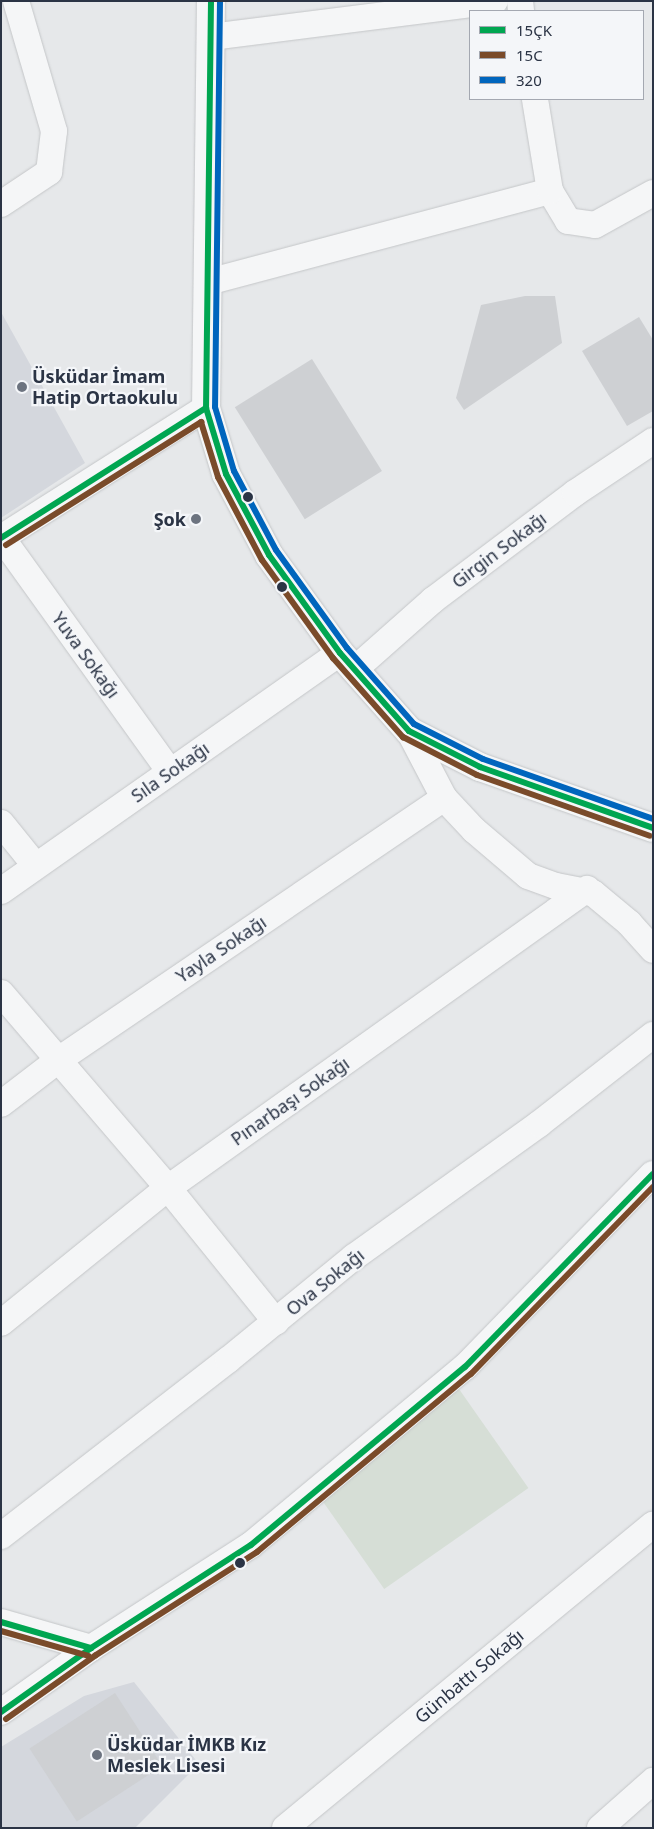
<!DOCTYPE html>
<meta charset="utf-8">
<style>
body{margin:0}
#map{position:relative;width:654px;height:1829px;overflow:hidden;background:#e6e8ea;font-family:"Noto Sans",sans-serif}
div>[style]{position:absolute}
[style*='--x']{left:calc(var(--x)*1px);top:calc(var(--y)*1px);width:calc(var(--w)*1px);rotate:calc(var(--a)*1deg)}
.built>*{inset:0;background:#d4d7dd}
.green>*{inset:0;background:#d6ded6;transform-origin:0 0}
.building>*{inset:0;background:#ced0d3;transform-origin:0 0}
.roads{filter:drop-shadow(0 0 1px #c4c6c8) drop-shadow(0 0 1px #c4c6c8)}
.minor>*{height:26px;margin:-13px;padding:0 13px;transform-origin:13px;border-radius:13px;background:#f5f6f7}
.tertiary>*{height:28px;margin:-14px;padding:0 14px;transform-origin:14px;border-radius:14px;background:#f5f6f7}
.bus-1>*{height:6px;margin:-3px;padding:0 3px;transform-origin:3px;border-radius:3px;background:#00a651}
.bus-2>*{height:6px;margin:-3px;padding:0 3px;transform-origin:3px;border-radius:3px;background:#7a4b2a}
.bus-3>*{height:6px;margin:-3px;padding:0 3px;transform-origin:3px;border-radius:3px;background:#0065bd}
.dots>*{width:14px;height:14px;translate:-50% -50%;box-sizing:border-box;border:2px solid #f4f6f9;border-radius:50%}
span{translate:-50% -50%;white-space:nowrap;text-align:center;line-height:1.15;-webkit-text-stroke:4.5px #f4f6f9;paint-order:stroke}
.poi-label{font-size:18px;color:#2b3445;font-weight:700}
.left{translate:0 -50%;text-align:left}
.right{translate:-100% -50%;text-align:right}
.street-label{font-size:18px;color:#2b3445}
.frame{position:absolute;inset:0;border:2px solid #2b3445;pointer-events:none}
.legend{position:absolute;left:469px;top:10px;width:175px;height:90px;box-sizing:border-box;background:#f4f6f9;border:1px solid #a4a8b1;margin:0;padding:6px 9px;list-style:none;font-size:15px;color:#2b3445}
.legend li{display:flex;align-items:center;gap:10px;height:25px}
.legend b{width:25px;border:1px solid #a4a8b1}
</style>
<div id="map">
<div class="built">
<i style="clip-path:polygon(1px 312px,85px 463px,1px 518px)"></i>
<i style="clip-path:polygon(134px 1682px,199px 1764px,135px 1828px,1px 1828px,1px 1747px,84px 1696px)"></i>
</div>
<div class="green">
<i style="left:459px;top:1389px;width:121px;height:176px;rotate:55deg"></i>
</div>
<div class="building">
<i style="clip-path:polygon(525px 296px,555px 296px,562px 343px,464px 410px,456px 398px,481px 305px)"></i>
<i style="clip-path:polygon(639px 317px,653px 340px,653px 411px,627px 426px,582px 351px)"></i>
<i style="left:312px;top:359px;width:132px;height:91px;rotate:58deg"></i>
<i style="left:115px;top:1693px;width:87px;height:102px;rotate:57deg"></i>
</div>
<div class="roads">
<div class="minor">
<i style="--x:520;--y:1;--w:10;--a:84"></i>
<i style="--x:211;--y:37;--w:286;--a:-7.2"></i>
<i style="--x:550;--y:191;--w:35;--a:59"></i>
<i style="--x:568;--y:221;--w:27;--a:8"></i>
<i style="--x:595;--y:225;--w:66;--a:-28.9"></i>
<i style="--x:1;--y:204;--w:58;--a:-33.7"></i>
<i style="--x:49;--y:172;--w:41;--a:-83"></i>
<i style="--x:54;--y:131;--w:135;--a:-106.3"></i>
<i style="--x:208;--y:282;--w:354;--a:-14.9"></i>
<i style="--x:550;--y:191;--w:93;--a:-99.3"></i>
<i style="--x:1;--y:538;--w:243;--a:-32.4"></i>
<i style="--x:2;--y:538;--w:288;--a:54.3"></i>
<i style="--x:354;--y:670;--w:106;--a:-41.5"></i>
<i style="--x:433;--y:600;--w:178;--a:-37"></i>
<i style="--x:575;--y:493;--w:94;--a:-33.7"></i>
<i style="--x:409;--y:731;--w:76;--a:62.4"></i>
<i style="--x:444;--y:798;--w:44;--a:46.8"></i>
<i style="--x:474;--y:830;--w:71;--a:40.4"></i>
<i style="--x:528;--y:876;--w:30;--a:20"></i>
<i style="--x:556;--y:886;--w:38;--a:11"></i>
<i style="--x:593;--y:893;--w:47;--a:39.8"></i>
<i style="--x:629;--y:923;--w:36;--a:48"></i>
<i style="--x:1;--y:823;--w:54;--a:51"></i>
<i style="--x:1;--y:891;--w:414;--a:-35.1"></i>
<i style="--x:1;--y:993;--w:257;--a:49.4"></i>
<i style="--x:168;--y:1188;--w:172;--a:51.1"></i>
<i style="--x:1;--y:1104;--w:71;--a:-37.5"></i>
<i style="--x:57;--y:1061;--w:468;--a:-34.2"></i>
<i style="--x:1;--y:1323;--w:215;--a:-39"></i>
<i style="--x:168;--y:1188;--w:515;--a:-35.51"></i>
<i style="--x:1;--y:1536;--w:287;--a:-37.8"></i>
<i style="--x:228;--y:1360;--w:163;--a:-39.3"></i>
<i style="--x:354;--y:1257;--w:228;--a:-35.7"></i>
<i style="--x:539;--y:1124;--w:145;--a:-38"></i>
<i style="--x:1;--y:1622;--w:94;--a:16.1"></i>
<i style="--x:1;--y:1712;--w:110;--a:-35.4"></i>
<i style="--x:91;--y:1648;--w:190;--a:-32.8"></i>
<i style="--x:251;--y:1545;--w:278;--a:-39.8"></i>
<i style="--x:465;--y:1367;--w:269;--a:-45.8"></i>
<i style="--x:285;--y:1828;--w:477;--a:-39.5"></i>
<i style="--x:600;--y:1828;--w:71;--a:-41.6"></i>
</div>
<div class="tertiary">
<i style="--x:211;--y:1;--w:407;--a:90.7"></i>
<i style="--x:206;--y:408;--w:69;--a:73.1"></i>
<i style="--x:226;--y:474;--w:92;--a:62"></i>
<i style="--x:269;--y:555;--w:121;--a:54.1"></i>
<i style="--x:340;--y:653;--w:104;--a:48.5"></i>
<i style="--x:409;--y:731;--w:80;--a:26.9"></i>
<i style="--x:480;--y:767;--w:183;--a:19.4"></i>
</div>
</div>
<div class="bus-1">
<i style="--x:211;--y:1;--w:407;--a:90.7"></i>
<i style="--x:206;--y:408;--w:69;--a:73.1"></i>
<i style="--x:226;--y:474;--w:92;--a:62"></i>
<i style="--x:269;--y:555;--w:121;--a:54.1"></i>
<i style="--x:340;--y:653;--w:104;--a:48.5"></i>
<i style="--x:409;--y:731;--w:80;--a:26.9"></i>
<i style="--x:480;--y:767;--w:183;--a:19.4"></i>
<i style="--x:1;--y:538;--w:243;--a:-32.4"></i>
<i style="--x:1;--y:1622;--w:94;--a:16.1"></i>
<i style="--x:1;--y:1712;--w:110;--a:-35.4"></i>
<i style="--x:91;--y:1648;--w:190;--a:-32.8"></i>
<i style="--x:251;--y:1545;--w:278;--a:-39.8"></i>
<i style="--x:465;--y:1367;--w:269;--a:-45.8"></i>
</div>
<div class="bus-2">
<i style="--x:6;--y:545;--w:231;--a:-32.2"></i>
<i style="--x:201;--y:422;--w:58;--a:72.8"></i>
<i style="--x:218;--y:477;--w:94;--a:62.1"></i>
<i style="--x:262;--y:560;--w:121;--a:54.1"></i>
<i style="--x:333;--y:658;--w:106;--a:48.5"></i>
<i style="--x:403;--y:737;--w:83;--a:27.2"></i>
<i style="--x:477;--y:775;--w:183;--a:19.4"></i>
<i style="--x:1;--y:1631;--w:91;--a:15.9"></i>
<i style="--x:6;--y:1719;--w:110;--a:-35.4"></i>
<i style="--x:96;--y:1655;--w:191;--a:-32.6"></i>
<i style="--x:257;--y:1552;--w:278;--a:-39.8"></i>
<i style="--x:471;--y:1374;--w:261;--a:-45.8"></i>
</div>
<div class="bus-3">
<i style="--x:220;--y:1;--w:406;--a:90.7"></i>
<i style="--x:215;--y:407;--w:67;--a:73.5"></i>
<i style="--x:234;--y:471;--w:89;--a:62"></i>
<i style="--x:276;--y:550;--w:121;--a:54.1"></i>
<i style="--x:347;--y:648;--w:101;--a:48.6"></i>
<i style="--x:414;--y:724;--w:77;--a:26.9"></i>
<i style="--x:483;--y:759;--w:180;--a:19.4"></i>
</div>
<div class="dots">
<i style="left:22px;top:387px;background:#6c737f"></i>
<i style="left:248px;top:497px;background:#2b3445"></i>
<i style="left:196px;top:519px;background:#6c737f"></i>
<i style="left:282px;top:587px;background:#2b3445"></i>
<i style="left:240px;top:1563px;background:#2b3445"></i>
<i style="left:97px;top:1755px;background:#6c737f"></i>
</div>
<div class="poi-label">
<span class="left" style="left:32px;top:387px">Üsküdar İmam<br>Hatip Ortaokulu</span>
<span class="right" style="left:186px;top:519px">Şok</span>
<span class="left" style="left:107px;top:1755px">Üsküdar İMKB Kız<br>Meslek Lisesi</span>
</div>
<div class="street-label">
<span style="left:499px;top:550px;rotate:-37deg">Girgin Sokağı</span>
<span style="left:86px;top:655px;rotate:54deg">Yuva Sokağı</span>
<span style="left:170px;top:772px;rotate:-35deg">Sıla Sokağı</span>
<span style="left:221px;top:949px;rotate:-34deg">Yayla Sokağı</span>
<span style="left:290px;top:1101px;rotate:-35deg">Pınarbaşı Sokağı</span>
<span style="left:325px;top:1282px;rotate:-39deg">Ova Sokağı</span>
<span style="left:469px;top:1676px;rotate:-40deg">Günbattı Sokağı</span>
</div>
<div class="frame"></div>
<ul class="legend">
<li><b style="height:6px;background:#00a651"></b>15ÇK</li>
<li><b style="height:6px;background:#7a4b2a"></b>15C</li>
<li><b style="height:6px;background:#0065bd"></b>320</li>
</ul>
</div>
